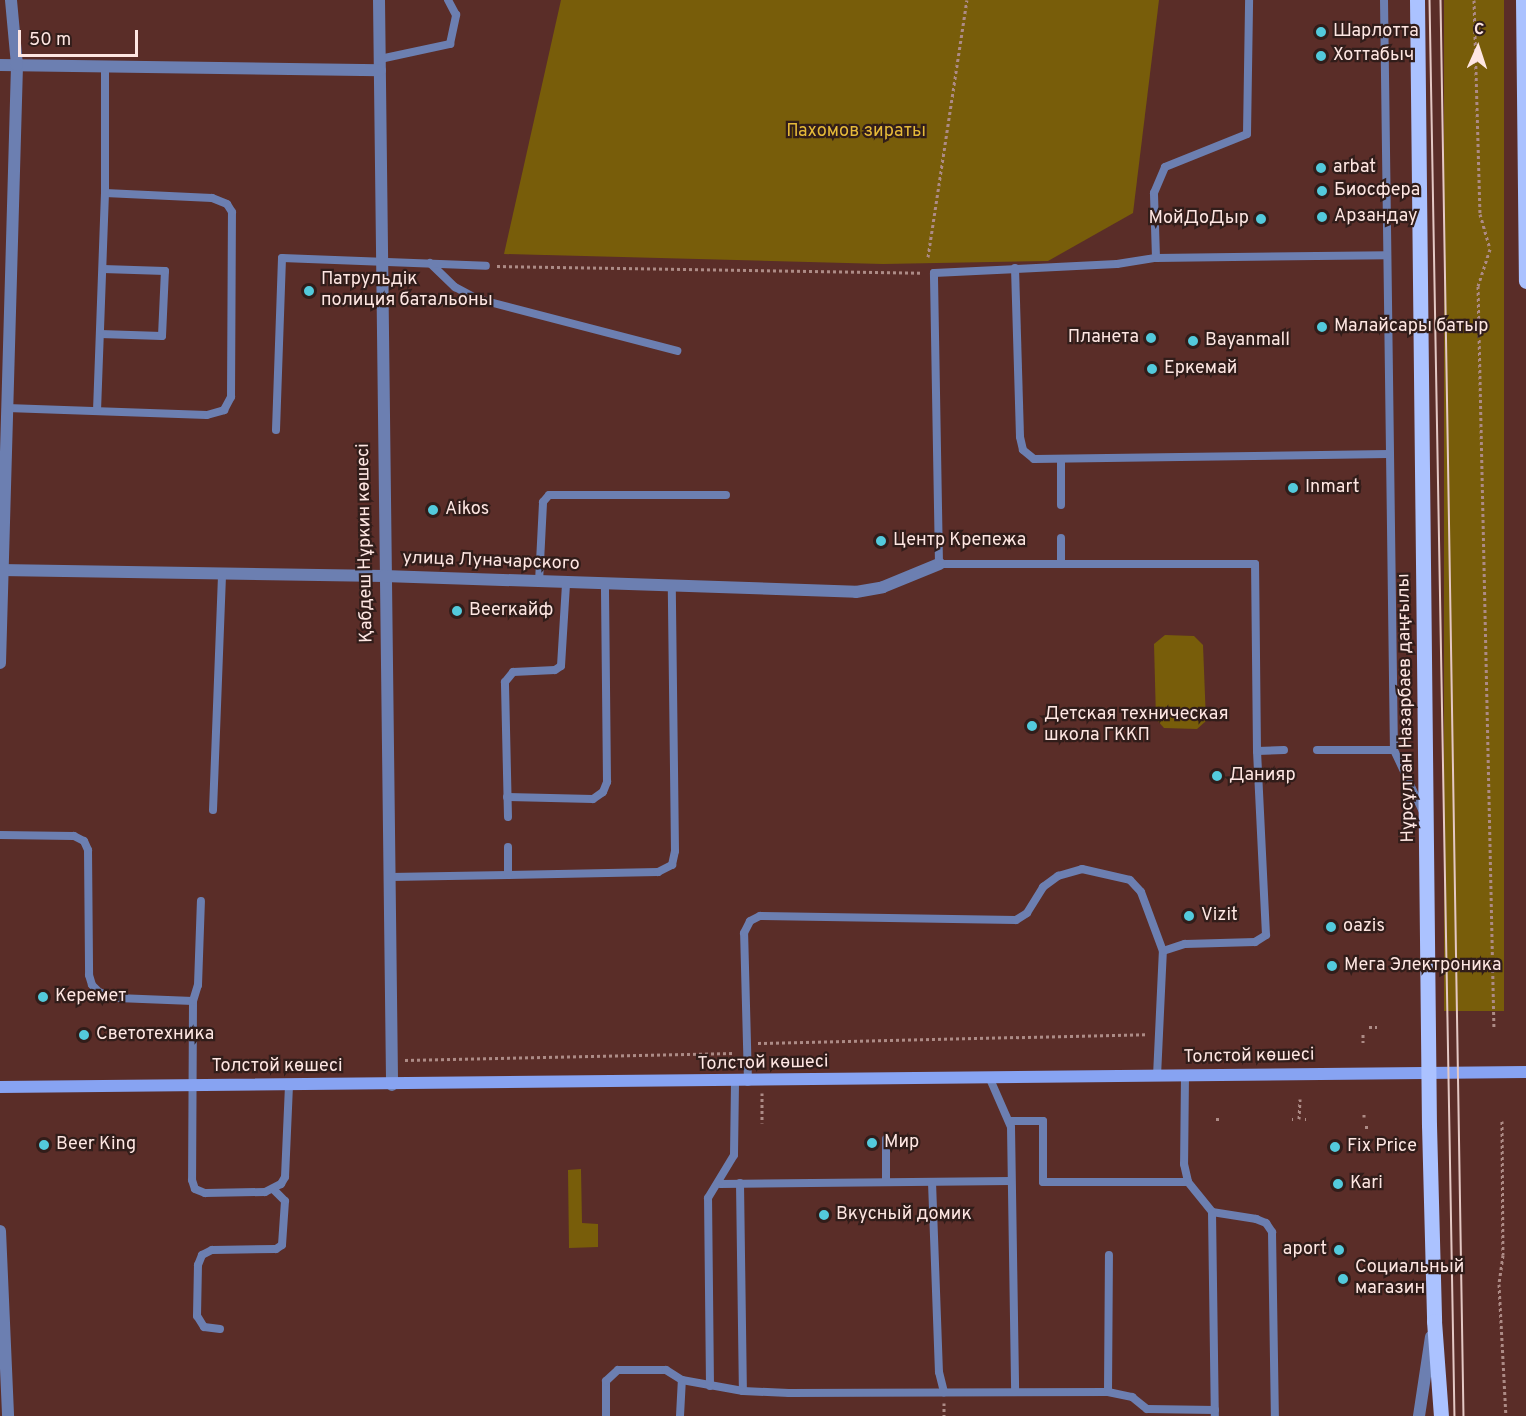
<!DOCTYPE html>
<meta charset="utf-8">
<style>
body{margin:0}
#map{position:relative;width:1526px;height:1416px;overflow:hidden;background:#5a2d28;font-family:Overpass,sans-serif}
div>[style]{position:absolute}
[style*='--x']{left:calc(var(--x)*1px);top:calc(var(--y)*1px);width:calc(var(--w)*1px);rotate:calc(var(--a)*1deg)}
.green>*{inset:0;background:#785d0a;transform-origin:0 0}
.path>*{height:3px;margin-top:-1.5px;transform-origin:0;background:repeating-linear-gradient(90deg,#ad8b86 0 3px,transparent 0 6px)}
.service>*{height:8px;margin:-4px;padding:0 4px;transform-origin:4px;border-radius:4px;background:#6c7fb1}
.minor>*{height:12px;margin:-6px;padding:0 6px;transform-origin:6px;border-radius:6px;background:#6c7fb1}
.tertiary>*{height:12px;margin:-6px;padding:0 6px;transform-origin:6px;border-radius:6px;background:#6c7fb1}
.secondary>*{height:12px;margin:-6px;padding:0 6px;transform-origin:6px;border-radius:6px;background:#87a3f2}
.primary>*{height:15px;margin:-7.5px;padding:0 7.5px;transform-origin:7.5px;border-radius:7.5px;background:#abc2ff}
.tram>*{height:1.5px;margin:-0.75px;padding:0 0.75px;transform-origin:0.75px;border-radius:0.75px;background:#e4c8c4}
.dots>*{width:16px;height:16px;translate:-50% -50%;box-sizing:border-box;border:3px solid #311d1a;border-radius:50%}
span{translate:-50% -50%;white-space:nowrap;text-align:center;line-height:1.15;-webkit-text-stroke:4.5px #311d1a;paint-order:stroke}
.poi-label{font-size:18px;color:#fee6e2}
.left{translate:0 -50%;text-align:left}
.right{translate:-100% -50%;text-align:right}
.park-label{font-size:18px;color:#e6ba39}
.street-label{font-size:18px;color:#fee6e2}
.north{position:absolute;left:1448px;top:18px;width:60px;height:60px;-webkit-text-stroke:4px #311d1a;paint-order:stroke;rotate:3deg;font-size:16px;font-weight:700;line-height:24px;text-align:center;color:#fee6e2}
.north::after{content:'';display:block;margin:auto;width:21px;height:27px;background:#fee6e2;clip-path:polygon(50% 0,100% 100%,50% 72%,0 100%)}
.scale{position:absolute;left:18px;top:30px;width:120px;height:27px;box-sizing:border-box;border:3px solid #fee6e2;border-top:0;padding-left:8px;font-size:18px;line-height:21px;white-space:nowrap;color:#fee6e2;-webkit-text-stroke:4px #311d1a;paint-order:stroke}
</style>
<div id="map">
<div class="green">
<i style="clip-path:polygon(561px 0,1159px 0,1133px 213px,1048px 261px,883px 264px,504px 254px)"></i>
<i style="left:1444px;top:0;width:60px;height:1011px"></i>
<i style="clip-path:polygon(1165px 635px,1194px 636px,1203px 645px,1206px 721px,1197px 729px,1164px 728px,1156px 719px,1154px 644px)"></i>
<i style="clip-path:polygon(581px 1169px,582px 1223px,598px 1224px,598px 1247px,569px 1248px,568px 1170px)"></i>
</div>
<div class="path">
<i style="--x:1474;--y:0;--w:214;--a:88.4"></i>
<i style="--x:1480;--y:214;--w:36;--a:74"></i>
<i style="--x:1490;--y:249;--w:39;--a:108"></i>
<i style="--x:1478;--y:286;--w:743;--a:88.77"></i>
<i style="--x:928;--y:257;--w:260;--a:-81.4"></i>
<i style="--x:497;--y:266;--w:425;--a:0.9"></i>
<i style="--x:1369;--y:1027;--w:8;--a:0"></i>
<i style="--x:1363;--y:1034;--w:9;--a:90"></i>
<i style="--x:758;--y:1043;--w:389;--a:-1.3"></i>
<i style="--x:405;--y:1060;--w:330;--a:-1.2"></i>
<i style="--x:762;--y:1093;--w:30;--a:90"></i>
<i style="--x:1364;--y:1117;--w:5;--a:-90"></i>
<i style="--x:1216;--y:1119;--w:3;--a:0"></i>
<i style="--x:1292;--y:1119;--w:1;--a:0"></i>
<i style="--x:1299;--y:1119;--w:20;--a:-87"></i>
<i style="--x:1305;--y:1119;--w:1;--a:0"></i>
<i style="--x:1502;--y:1121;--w:134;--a:89.6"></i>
<i style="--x:1503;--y:1255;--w:29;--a:98"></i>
<i style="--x:1499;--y:1284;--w:132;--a:87"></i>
<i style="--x:1365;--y:1127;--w:5;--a:0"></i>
<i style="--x:944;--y:1403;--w:13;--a:90"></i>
</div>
<div class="service">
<i style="--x:1384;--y:0;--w:750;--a:89.24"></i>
<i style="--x:1394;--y:750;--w:68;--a:64.9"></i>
<i style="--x:380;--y:59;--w:72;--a:-12.1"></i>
<i style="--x:450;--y:44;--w:30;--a:-78"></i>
<i style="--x:456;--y:15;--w:17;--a:-118"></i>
<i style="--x:1156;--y:258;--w:65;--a:-91.8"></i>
<i style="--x:1154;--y:193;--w:28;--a:-67"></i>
<i style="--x:1165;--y:167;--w:88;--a:-21.9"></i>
<i style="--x:1247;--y:134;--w:134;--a:-89.1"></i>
<i style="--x:430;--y:263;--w:35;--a:44"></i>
<i style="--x:455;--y:287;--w:26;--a:28"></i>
<i style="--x:478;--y:299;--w:206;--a:14.6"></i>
<i style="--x:1015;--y:268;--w:169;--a:88.3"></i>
<i style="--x:1020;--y:437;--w:13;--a:77"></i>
<i style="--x:1023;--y:450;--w:14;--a:39"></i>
<i style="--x:1034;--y:459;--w:355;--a:-0.8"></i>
<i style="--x:100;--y:334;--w:62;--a:1.8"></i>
<i style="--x:162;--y:336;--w:65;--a:-87.4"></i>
<i style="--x:165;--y:271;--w:62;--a:-178.2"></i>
<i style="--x:7;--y:408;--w:200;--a:2"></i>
<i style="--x:207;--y:415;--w:18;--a:-16"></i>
<i style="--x:224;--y:410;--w:15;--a:-62"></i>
<i style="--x:231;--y:397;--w:185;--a:-89.7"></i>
<i style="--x:232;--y:212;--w:9;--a:-122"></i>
<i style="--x:227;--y:204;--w:16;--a:-158"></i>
<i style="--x:212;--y:198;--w:107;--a:-177.3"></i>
<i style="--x:105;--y:193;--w:127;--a:-90"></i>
<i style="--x:97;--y:411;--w:218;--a:-87.9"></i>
<i style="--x:276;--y:430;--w:172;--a:-88"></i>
<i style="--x:282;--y:258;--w:204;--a:2.2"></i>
<i style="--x:1061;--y:505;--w:45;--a:-90"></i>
<i style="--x:1061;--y:538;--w:26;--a:90"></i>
<i style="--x:539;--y:582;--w:80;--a:-87.1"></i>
<i style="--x:543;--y:502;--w:9;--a:-49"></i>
<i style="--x:549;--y:495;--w:177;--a:0"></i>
<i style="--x:1317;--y:750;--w:77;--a:0"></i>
<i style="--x:1257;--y:751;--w:27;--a:-2"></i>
<i style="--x:507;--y:797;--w:86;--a:1.3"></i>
<i style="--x:593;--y:799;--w:12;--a:-35"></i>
<i style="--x:603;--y:792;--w:11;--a:-68"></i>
<i style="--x:607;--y:782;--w:197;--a:-90.6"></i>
<i style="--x:213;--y:810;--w:236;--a:-87.8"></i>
<i style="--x:508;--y:817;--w:135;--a:-91.3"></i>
<i style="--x:505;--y:682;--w:13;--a:-51"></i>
<i style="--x:513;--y:672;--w:42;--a:-2.7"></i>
<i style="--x:555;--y:670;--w:7;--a:-34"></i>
<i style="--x:561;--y:666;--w:82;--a:-86.5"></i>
<i style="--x:0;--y:835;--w:74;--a:0.8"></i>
<i style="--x:74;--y:836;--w:11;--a:27"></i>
<i style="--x:84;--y:841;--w:10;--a:66"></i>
<i style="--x:88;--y:850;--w:125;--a:89.5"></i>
<i style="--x:89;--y:975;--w:10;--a:73"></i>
<i style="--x:92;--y:985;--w:10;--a:45"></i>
<i style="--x:99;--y:992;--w:19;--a:18"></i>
<i style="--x:117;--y:998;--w:76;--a:2.3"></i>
<i style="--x:193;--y:1001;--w:179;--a:90.3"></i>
<i style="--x:192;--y:1180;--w:9;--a:72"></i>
<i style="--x:195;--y:1189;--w:11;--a:22"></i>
<i style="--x:205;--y:1193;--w:60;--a:-1"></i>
<i style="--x:265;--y:1192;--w:18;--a:-27"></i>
<i style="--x:281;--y:1184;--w:8;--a:-60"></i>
<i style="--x:285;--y:1177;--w:92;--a:-87.5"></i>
<i style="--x:508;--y:875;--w:150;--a:-1.1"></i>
<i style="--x:658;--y:872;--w:16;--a:-27"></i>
<i style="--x:672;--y:865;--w:14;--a:-78"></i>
<i style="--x:675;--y:851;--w:264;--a:-90.7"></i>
<i style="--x:390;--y:877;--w:118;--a:-1"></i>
<i style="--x:508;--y:875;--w:28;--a:-90"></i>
<i style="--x:193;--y:1001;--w:17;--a:-73"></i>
<i style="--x:198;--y:985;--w:84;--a:-88"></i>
<i style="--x:1185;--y:1075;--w:89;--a:90.6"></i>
<i style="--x:1184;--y:1164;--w:18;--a:77"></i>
<i style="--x:1188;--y:1182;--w:38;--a:51"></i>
<i style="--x:1212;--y:1212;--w:45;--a:9"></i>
<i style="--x:1256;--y:1219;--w:11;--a:22"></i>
<i style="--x:1266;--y:1223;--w:11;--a:56"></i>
<i style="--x:1272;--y:1232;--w:184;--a:89.1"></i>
<i style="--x:1157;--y:1076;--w:125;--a:-87.3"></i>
<i style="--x:1163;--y:951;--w:23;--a:-18"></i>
<i style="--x:1185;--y:944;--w:70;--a:-1.6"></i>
<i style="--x:1255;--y:942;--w:13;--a:-32"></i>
<i style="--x:1266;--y:935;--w:184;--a:-92.8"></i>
<i style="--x:1257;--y:751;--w:187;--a:-90.6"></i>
<i style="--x:1255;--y:564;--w:316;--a:180"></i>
<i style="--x:939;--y:564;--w:291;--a:-91"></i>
<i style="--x:934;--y:273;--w:183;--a:-2.8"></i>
<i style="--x:1117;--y:264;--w:39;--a:-9"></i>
<i style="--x:1156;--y:258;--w:231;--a:-0.7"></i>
<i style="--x:990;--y:1079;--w:52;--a:66.4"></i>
<i style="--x:1011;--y:1127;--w:264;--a:89.1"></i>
<i style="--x:748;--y:1082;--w:149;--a:-91.5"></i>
<i style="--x:744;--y:933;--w:13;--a:-63"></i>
<i style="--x:750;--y:921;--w:11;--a:-27"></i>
<i style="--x:760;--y:916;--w:256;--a:0.9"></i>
<i style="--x:1016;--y:920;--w:13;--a:-32"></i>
<i style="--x:1027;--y:913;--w:31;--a:-58"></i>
<i style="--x:1043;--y:887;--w:19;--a:-36"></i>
<i style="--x:1058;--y:876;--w:25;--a:-16"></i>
<i style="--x:1082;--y:869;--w:49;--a:12.9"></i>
<i style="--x:1130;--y:880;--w:16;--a:47"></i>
<i style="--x:1141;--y:892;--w:63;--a:69.6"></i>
<i style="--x:1010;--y:1121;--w:33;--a:0"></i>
<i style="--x:1043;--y:1121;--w:61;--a:90"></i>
<i style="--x:1043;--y:1182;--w:145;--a:0"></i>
<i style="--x:886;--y:1139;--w:43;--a:90"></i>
<i style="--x:932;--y:1182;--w:190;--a:87.9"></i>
<i style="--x:939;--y:1372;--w:21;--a:76"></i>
<i style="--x:740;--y:1183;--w:208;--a:89.2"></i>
<i style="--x:720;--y:1184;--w:291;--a:-0.6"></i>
<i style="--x:1212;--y:1212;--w:204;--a:89.2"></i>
<i style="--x:220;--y:1329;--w:16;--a:-173"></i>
<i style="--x:204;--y:1327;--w:13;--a:-122"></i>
<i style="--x:197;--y:1316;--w:51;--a:-88.9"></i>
<i style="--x:198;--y:1265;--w:11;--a:-68"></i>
<i style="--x:202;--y:1255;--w:11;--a:-27"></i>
<i style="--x:212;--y:1250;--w:64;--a:-0.9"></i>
<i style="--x:276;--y:1249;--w:7;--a:-34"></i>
<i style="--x:282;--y:1245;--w:44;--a:-86.1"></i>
<i style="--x:285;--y:1201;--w:16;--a:-135"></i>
<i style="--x:710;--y:1386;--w:188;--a:-90.6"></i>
<i style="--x:708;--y:1198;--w:50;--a:-58.8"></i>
<i style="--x:734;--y:1155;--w:73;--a:-89.2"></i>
<i style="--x:1108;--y:1392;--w:137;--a:-89.6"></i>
<i style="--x:606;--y:1416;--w:35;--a:-90"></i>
<i style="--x:606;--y:1381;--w:16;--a:-43"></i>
<i style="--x:618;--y:1370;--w:48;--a:0"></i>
<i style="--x:666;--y:1370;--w:19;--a:32"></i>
<i style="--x:680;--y:1416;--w:36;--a:-87"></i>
<i style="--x:682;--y:1380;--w:62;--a:10.2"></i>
<i style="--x:743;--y:1391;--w:46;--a:2.5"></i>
<i style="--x:789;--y:1393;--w:319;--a:-0.2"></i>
<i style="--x:1108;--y:1392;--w:25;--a:12"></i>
<i style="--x:1132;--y:1397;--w:19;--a:39"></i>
<i style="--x:1147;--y:1409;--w:68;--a:0.8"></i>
</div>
<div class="minor">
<i style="--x:379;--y:0;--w:1085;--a:89.31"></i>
<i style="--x:0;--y:65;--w:380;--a:0.8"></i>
<i style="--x:0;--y:570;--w:384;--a:0.9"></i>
<i style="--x:384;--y:576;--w:472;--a:1.9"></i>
<i style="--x:856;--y:592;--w:27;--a:-10"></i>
<i style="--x:883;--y:587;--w:61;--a:-22.3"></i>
<i style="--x:1419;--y:1416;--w:80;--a:-81.4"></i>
</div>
<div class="tertiary">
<i style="--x:0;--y:663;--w:598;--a:-88.37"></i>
<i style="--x:17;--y:65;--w:65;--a:-95.3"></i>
<i style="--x:0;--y:1231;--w:185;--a:87.5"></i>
</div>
<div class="secondary">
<i style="--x:0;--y:1087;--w:1526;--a:-0.56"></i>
</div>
<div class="primary">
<i style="--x:1417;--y:0;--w:1125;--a:89.39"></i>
<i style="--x:1429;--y:1125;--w:196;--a:88.5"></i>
<i style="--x:1434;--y:1321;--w:95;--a:85.8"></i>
<i style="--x:1523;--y:0;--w:281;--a:89.4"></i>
</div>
<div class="tram">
<i style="--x:1430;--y:0;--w:1416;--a:88.99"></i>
<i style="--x:1441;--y:0;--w:1416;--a:89.07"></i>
</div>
<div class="dots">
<i style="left:1321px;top:32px;background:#53cadc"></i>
<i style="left:1321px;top:56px;background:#53cadc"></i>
<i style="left:1321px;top:168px;background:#53cadc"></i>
<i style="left:1322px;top:191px;background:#53cadc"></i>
<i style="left:1322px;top:217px;background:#53cadc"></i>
<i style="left:1261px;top:219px;background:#53cadc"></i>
<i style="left:309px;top:291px;background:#53cadc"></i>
<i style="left:1322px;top:327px;background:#53cadc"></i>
<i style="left:1151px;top:338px;background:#53cadc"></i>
<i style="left:1193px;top:341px;background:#53cadc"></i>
<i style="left:1152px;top:369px;background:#53cadc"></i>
<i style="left:1293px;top:488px;background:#53cadc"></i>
<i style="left:433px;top:510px;background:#53cadc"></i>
<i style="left:881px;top:541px;background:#53cadc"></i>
<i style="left:457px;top:611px;background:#53cadc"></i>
<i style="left:1032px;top:726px;background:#53cadc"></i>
<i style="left:1217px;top:776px;background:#53cadc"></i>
<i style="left:1189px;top:916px;background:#53cadc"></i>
<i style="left:1331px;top:927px;background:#53cadc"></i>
<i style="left:1332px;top:966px;background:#53cadc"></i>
<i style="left:43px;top:997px;background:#53cadc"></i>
<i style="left:84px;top:1035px;background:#53cadc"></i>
<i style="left:872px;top:1143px;background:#53cadc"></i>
<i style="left:44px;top:1145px;background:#53cadc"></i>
<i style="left:1335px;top:1147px;background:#53cadc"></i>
<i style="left:1338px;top:1184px;background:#53cadc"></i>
<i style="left:824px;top:1215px;background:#53cadc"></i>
<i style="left:1339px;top:1250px;background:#53cadc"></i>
<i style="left:1343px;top:1279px;background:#53cadc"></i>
</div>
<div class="poi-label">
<span class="left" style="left:1333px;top:32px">Шарлотта</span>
<span class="left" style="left:1333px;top:56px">Хоттабыч</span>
<span class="left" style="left:1333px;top:168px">arbat</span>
<span class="left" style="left:1334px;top:191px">Биосфера</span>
<span class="left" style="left:1334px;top:217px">Арзандау</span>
<span class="right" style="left:1249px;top:219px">МойДоДыр</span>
<span class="left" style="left:321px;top:291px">Патрульдік<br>полиция батальоны</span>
<span class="left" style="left:1334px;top:327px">Малайсары батыр</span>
<span class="right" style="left:1139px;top:338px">Планета</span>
<span class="left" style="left:1205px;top:341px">Bayanmall</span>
<span class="left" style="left:1164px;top:369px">Еркемай</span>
<span class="left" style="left:1305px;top:488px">Inmart</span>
<span class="left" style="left:445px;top:510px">Aikos</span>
<span class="left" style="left:893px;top:541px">Центр Крепежа</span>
<span class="left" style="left:469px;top:611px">Beerкайф</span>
<span class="left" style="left:1044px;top:726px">Детская техническая<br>школа ГККП</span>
<span class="left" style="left:1229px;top:776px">Данияр</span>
<span class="left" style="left:1201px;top:916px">Vizit</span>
<span class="left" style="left:1343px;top:927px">oazis</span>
<span class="left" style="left:1344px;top:966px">Мега Электроника</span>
<span class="left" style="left:55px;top:997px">Керемет</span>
<span class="left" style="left:96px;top:1035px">Светотехника</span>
<span class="left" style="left:884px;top:1143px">Мир</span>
<span class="left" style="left:56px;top:1145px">Beer King</span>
<span class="left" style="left:1347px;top:1147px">Fix Price</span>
<span class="left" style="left:1350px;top:1184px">Kari</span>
<span class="left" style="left:836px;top:1215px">Вкусный домик</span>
<span class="right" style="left:1327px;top:1250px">aport</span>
<span class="left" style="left:1355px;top:1279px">Социальный<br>магазин</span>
</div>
<div class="park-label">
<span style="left:856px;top:132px">Пахомов зираты</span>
</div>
<div class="street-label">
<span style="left:366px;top:543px;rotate:-91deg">Қабдеш Нұркин көшесі</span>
<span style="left:491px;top:562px;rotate:2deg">улица Луначарского</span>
<span style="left:1407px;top:708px;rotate:-91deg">Нұрсұлтан Назарбаев даңғылы</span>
<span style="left:1249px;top:1057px;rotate:-1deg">Толстой көшесі</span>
<span style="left:763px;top:1064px;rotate:-1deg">Толстой көшесі</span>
<span style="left:277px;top:1067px">Толстой көшесі</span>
</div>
<div class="north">С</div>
<div class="scale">50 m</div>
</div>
